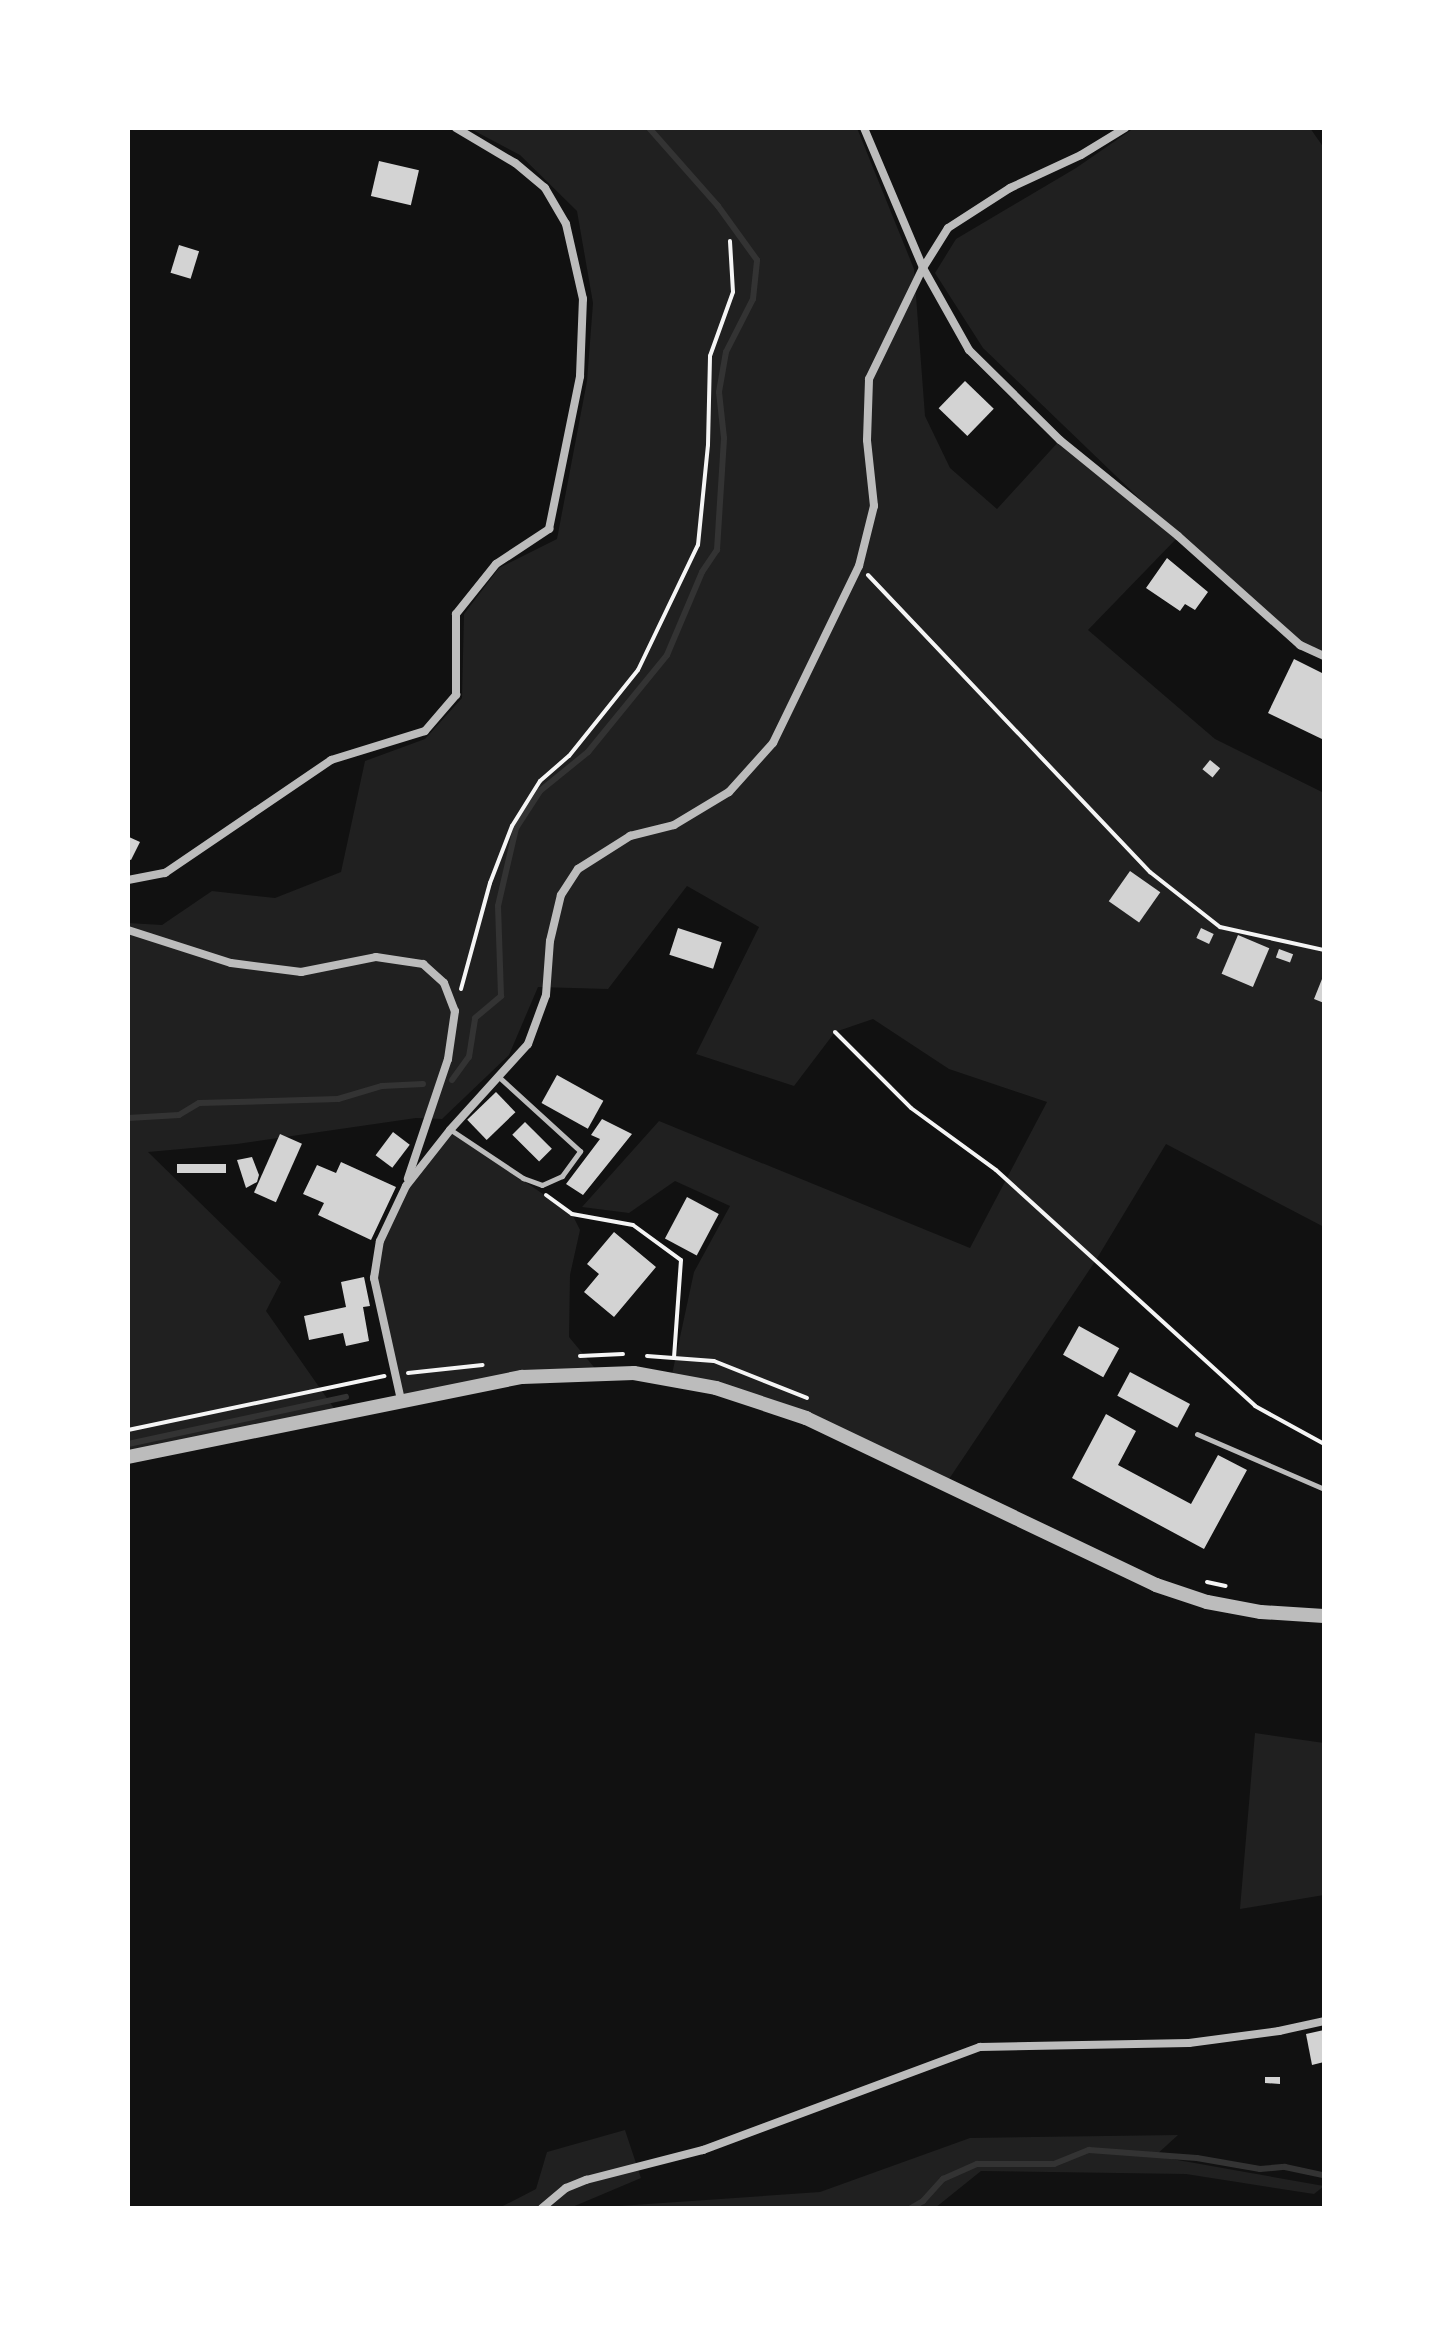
<!DOCTYPE html>
<style>
body{margin:0}
#map{position:relative;width:1452px;height:2336px;overflow:hidden;background:#111;font-family:"Source Serif 4",serif}
div>[style]{position:absolute}
[style*='--x']{left:calc(var(--x)*1px);top:calc(var(--y)*1px);width:calc(var(--w)*1px);rotate:calc(var(--a)*1deg)}
.green>*{inset:0;background:#202020}
.stream>*{height:6px;margin:-3px;padding:0 3px;transform-origin:3px;border-radius:3px;background:#333}
.building>*{inset:0;background:#d3d3d3;transform-origin:0 0}
.path>*{height:4px;margin:-2px;padding:0 2px;transform-origin:2px;border-radius:2px;background:#f5f5f5}
.service>*{height:5px;margin:-2.5px;padding:0 2.5px;transform-origin:2.5px;border-radius:2.5px;background:#bcbcbc}
.minor>*{height:8px;margin:-4px;padding:0 4px;transform-origin:4px;border-radius:4px;background:#bcbcbc}
.tertiary>*{height:14px;margin:-7px;padding:0 7px;transform-origin:7px;border-radius:7px;background:#bcbcbc}
span{translate:-50% -50%;white-space:nowrap;text-align:center;line-height:1.15;-webkit-text-stroke:8px #fff;paint-order:stroke}
.frame{position:absolute;inset:0;border:130px solid #fff;pointer-events:none}
</style>
<div id="map">
<div class="green">
<i style="clip-path:polygon(469px 128px,857px 128px,914px 269px,925px 416px,950px 468px,997px 509px,1060px 440px,1168px 526px,983px 348px,935px 273px,956px 239px,1076px 168px,1134px 128px,1310px 128px,1324px 148px,1324px 656px,1300px 645px,1178px 537px,1088px 630px,1215px 739px,1324px 793px,1324px 1227px,1166px 1144px,1096px 1260px,945px 1485px,806px 1418px,671px 1379px,694px 1272px,730px 1206px,675px 1181px,629px 1213px,582px 1207px,659px 1121px,970px 1248px,1047px 1102px,949px 1069px,873px 1019px,835px 1032px,794px 1086px,696px 1054px,759px 927px,687px 886px,608px 989px,538px 987px,509px 1055px,442px 1119px,416px 1118px,237px 1144px,148px 1152px,281px 1282px,266px 1311px,338px 1414px,128px 1457px,128px 923px,162px 925px,212px 891px,275px 898px,341px 872px,365px 761px,425px 739px,462px 698px,464px 614px,499px 568px,557px 539px,587px 381px,593px 303px,577px 211px,520px 155px)"></i>
<i style="clip-path:polygon(450px 1130px,572px 1214px,580px 1230px,570px 1275px,569px 1337px,598px 1372px,401px 1400px,374px 1278px,380px 1241px,406px 1186px)"></i>
<i style="clip-path:polygon(1255px 1733px,1324px 1743px,1324px 1895px,1240px 1909px)"></i>
<i style="clip-path:polygon(625px 2130px,641px 2178px,570px 2208px,499px 2208px,536px 2189px,547px 2152px)"></i>
<i style="clip-path:polygon(1178px 2135px,1155px 2156px,1324px 2186px,1314px 2194px,1186px 2174px,981px 2171px,935px 2208px,590px 2208px,820px 2192px,970px 2138px)"></i>
</div>
<div class="stream">
<i style="--x:452;--y:1080;--w:29;--a:-54"></i>
<i style="--x:469;--y:1057;--w:39;--a:-81"></i>
<i style="--x:475;--y:1018;--w:34;--a:-40"></i>
<i style="--x:501;--y:996;--w:90;--a:-91.9"></i>
<i style="--x:498;--y:906;--w:80;--a:-77"></i>
<i style="--x:516;--y:828;--w:44;--a:-57"></i>
<i style="--x:540;--y:791;--w:62;--a:-39.1"></i>
<i style="--x:588;--y:752;--w:125;--a:-50.8"></i>
<i style="--x:667;--y:655;--w:90;--a:-67.1"></i>
<i style="--x:702;--y:572;--w:27;--a:-56"></i>
<i style="--x:717;--y:550;--w:112;--a:-86.4"></i>
<i style="--x:724;--y:438;--w:46;--a:-96.2"></i>
<i style="--x:719;--y:392;--w:41;--a:-80.1"></i>
<i style="--x:726;--y:352;--w:59;--a:-63"></i>
<i style="--x:753;--y:299;--w:39;--a:-84"></i>
<i style="--x:757;--y:260;--w:67;--a:-125.8"></i>
<i style="--x:718;--y:206;--w:104;--a:-131.5"></i>
<i style="--x:128;--y:1118;--w:51;--a:-3.4"></i>
<i style="--x:179;--y:1115;--w:23;--a:-31"></i>
<i style="--x:199;--y:1103;--w:139;--a:-1.6"></i>
<i style="--x:338;--y:1099;--w:46;--a:-16.5"></i>
<i style="--x:382;--y:1086;--w:41;--a:-2.8"></i>
<i style="--x:128;--y:1444;--w:223;--a:-12.2"></i>
<i style="--x:911;--y:2208;--w:14;--a:-30"></i>
<i style="--x:923;--y:2201;--w:30;--a:-48"></i>
<i style="--x:943;--y:2179;--w:37;--a:-24"></i>
<i style="--x:977;--y:2164;--w:77;--a:0"></i>
<i style="--x:1054;--y:2164;--w:38;--a:-22"></i>
<i style="--x:1089;--y:2150;--w:108;--a:4.2"></i>
<i style="--x:1197;--y:2158;--w:64;--a:9.9"></i>
<i style="--x:1260;--y:2169;--w:25;--a:-5"></i>
<i style="--x:1285;--y:2167;--w:40;--a:12"></i>
</div>
<div class="building">
<i style="left:379px;top:161px;width:41px;height:36px;rotate:13deg"></i>
<i style="left:179px;top:245px;width:21px;height:29px;rotate:17deg"></i>
<i style="left:965px;top:381px;width:40px;height:38px;rotate:44deg"></i>
<i style="clip-path:polygon(1167px 558px,1208px 592px,1195px 610px,1185px 604px,1180px 611px,1146px 588px)"></i>
<i style="clip-path:polygon(1294px 659px,1324px 674px,1324px 740px,1268px 713px)"></i>
<i style="left:1210px;top:760px;width:13px;height:12px;rotate:39deg"></i>
<i style="clip-path:polygon(129px 837px,140px 842px,131px 860px,128px 859px)"></i>
<i style="left:1130px;top:871px;width:37px;height:37px;rotate:35deg"></i>
<i style="left:678px;top:928px;width:46px;height:28px;rotate:18deg"></i>
<i style="left:1201px;top:928px;width:14px;height:11px;rotate:25deg"></i>
<i style="left:1238px;top:935px;width:34px;height:42px;rotate:23deg"></i>
<i style="left:1279px;top:949px;width:15px;height:9px;rotate:20deg"></i>
<i style="clip-path:polygon(1324px 974px,1324px 1003px,1314px 999px)"></i>
<i style="left:557px;top:1075px;width:53px;height:32px;rotate:29deg"></i>
<i style="left:496px;top:1092px;width:28px;height:40px;rotate:46deg"></i>
<i style="clip-path:polygon(602px 1119px,632px 1134px,583px 1195px,566px 1184px,600px 1139px,591px 1135px)"></i>
<i style="left:525px;top:1122px;width:38px;height:18px;rotate:45deg"></i>
<i style="left:393px;top:1132px;width:21px;height:29px;rotate:37deg"></i>
<i style="left:280px;top:1134px;width:24px;height:64px;rotate:24deg"></i>
<i style="clip-path:polygon(252px 1157px,259px 1175px,257px 1182px,246px 1188px,237px 1160px)"></i>
<i style="clip-path:polygon(341px 1162px,396px 1187px,371px 1240px,318px 1215px,324px 1203px,303px 1194px,317px 1165px,336px 1173px)"></i>
<i style="left:226px;top:1164px;width:9px;height:49px;rotate:90deg"></i>
<i style="left:687px;top:1197px;width:36px;height:47px;rotate:28deg"></i>
<i style="clip-path:polygon(614px 1232px,656px 1267px,614px 1317px,584px 1292px,599px 1274px,587px 1264px)"></i>
<i style="clip-path:polygon(364px 1277px,370px 1306px,363px 1307px,369px 1341px,346px 1346px,343px 1333px,309px 1340px,304px 1316px,346px 1307px,341px 1282px)"></i>
<i style="left:1079px;top:1326px;width:46px;height:33px;rotate:29deg"></i>
<i style="left:1130px;top:1372px;width:68px;height:27px;rotate:28deg"></i>
<i style="clip-path:polygon(1106px 1414px,1136px 1431px,1118px 1465px,1191px 1504px,1218px 1455px,1247px 1470px,1204px 1549px,1072px 1478px)"></i>
<i style="clip-path:polygon(1324px 2030px,1324px 2062px,1312px 2065px,1306px 2034px)"></i>
<i style="clip-path:polygon(1265px 2077px,1280px 2077px,1280px 2084px,1265px 2083px)"></i>
</div>
<div class="path">
<i style="--x:868;--y:575;--w:410;--a:46.5"></i>
<i style="--x:1150;--y:872;--w:89;--a:38.2"></i>
<i style="--x:1220;--y:927;--w:107;--a:12.5"></i>
<i style="--x:461;--y:989;--w:110;--a:-74.7"></i>
<i style="--x:490;--y:883;--w:61;--a:-68.9"></i>
<i style="--x:512;--y:826;--w:53;--a:-58.1"></i>
<i style="--x:540;--y:781;--w:38;--a:-41"></i>
<i style="--x:569;--y:756;--w:110;--a:-51.3"></i>
<i style="--x:638;--y:670;--w:139;--a:-64.4"></i>
<i style="--x:698;--y:545;--w:100;--a:-84.3"></i>
<i style="--x:708;--y:445;--w:89;--a:-88.7"></i>
<i style="--x:710;--y:356;--w:68;--a:-70.2"></i>
<i style="--x:733;--y:292;--w:51;--a:-93.4"></i>
<i style="--x:835;--y:1032;--w:107;--a:45"></i>
<i style="--x:911;--y:1108;--w:105;--a:36.1"></i>
<i style="--x:996;--y:1170;--w:350;--a:42.3"></i>
<i style="--x:1255;--y:1406;--w:79;--a:28.8"></i>
<i style="--x:546;--y:1195;--w:32;--a:36"></i>
<i style="--x:572;--y:1214;--w:62;--a:10.2"></i>
<i style="--x:633;--y:1225;--w:59;--a:36.1"></i>
<i style="--x:681;--y:1260;--w:97;--a:94.1"></i>
<i style="--x:580;--y:1356;--w:43;--a:-2.7"></i>
<i style="--x:647;--y:1356;--w:67;--a:4.3"></i>
<i style="--x:714;--y:1361;--w:100;--a:21.7"></i>
<i style="--x:408;--y:1373;--w:75;--a:-6.1"></i>
<i style="--x:128;--y:1430;--w:262;--a:-11.9"></i>
<i style="--x:1207;--y:1582;--w:19;--a:12"></i>
</div>
<div class="service">
<i style="--x:451;--y:1130;--w:87;--a:33.7"></i>
<i style="--x:523;--y:1178;--w:20;--a:20"></i>
<i style="--x:542;--y:1185;--w:22;--a:-24"></i>
<i style="--x:562;--y:1176;--w:31;--a:-54"></i>
<i style="--x:580;--y:1151;--w:110;--a:-137.6"></i>
<i style="--x:1197;--y:1434;--w:138;--a:23.4"></i>
</div>
<div class="minor">
<i style="--x:864;--y:128;--w:152;--a:67.1"></i>
<i style="--x:923;--y:268;--w:94;--a:60.7"></i>
<i style="--x:969;--y:350;--w:128;--a:44.7"></i>
<i style="--x:1060;--y:440;--w:152;--a:39.1"></i>
<i style="--x:1178;--y:536;--w:164;--a:41.8"></i>
<i style="--x:1300;--y:645;--w:26;--a:25"></i>
<i style="--x:128;--y:880;--w:38;--a:-11"></i>
<i style="--x:165;--y:873;--w:201;--a:-34.2"></i>
<i style="--x:331;--y:760;--w:98;--a:-17.1"></i>
<i style="--x:425;--y:731;--w:48;--a:-49.3"></i>
<i style="--x:456;--y:695;--w:81;--a:-90"></i>
<i style="--x:456;--y:614;--w:64;--a:-51.3"></i>
<i style="--x:496;--y:564;--w:64;--a:-33.4"></i>
<i style="--x:549;--y:529;--w:156;--a:-78.5"></i>
<i style="--x:580;--y:376;--w:77;--a:-87.8"></i>
<i style="--x:583;--y:299;--w:77;--a:-102.8"></i>
<i style="--x:566;--y:224;--w:42;--a:-120.3"></i>
<i style="--x:545;--y:188;--w:39;--a:-140"></i>
<i style="--x:515;--y:163;--w:69;--a:-149.3"></i>
<i style="--x:128;--y:930;--w:108;--a:17.8"></i>
<i style="--x:231;--y:963;--w:71;--a:7.3"></i>
<i style="--x:301;--y:972;--w:76;--a:-11.3"></i>
<i style="--x:376;--y:957;--w:48;--a:8.5"></i>
<i style="--x:423;--y:964;--w:28;--a:42"></i>
<i style="--x:444;--y:983;--w:30;--a:69"></i>
<i style="--x:455;--y:1011;--w:49;--a:98.3"></i>
<i style="--x:448;--y:1059;--w:126;--a:108.6"></i>
<i style="--x:401;--y:1400;--w:125;--a:-102.5"></i>
<i style="--x:374;--y:1278;--w:37;--a:-81"></i>
<i style="--x:380;--y:1241;--w:61;--a:-64.7"></i>
<i style="--x:406;--y:1186;--w:71;--a:-51.8"></i>
<i style="--x:450;--y:1130;--w:116;--a:-47.8"></i>
<i style="--x:528;--y:1044;--w:52;--a:-69.8"></i>
<i style="--x:546;--y:995;--w:54;--a:-85.8"></i>
<i style="--x:550;--y:941;--w:47;--a:-76.6"></i>
<i style="--x:561;--y:895;--w:31;--a:-57"></i>
<i style="--x:578;--y:869;--w:62;--a:-32.4"></i>
<i style="--x:630;--y:836;--w:45;--a:-14"></i>
<i style="--x:674;--y:825;--w:64;--a:-31"></i>
<i style="--x:729;--y:792;--w:66;--a:-48.1"></i>
<i style="--x:773;--y:743;--w:197;--a:-64.1"></i>
<i style="--x:859;--y:566;--w:62;--a:-76"></i>
<i style="--x:874;--y:506;--w:66;--a:-96.1"></i>
<i style="--x:867;--y:440;--w:61;--a:-88.1"></i>
<i style="--x:869;--y:379;--w:123;--a:-64.1"></i>
<i style="--x:923;--y:268;--w:47;--a:-58"></i>
<i style="--x:948;--y:228;--w:74;--a:-32.8"></i>
<i style="--x:1010;--y:188;--w:78;--a:-24.9"></i>
<i style="--x:1081;--y:155;--w:52;--a:-31.5"></i>
<i style="--x:542;--y:2208;--w:31;--a:-40"></i>
<i style="--x:566;--y:2188;--w:22;--a:-22"></i>
<i style="--x:586;--y:2180;--w:121;--a:-14.4"></i>
<i style="--x:703;--y:2150;--w:296;--a:-20.4"></i>
<i style="--x:980;--y:2047;--w:209;--a:-1.1"></i>
<i style="--x:1189;--y:2043;--w:91;--a:-7.6"></i>
<i style="--x:1279;--y:2031;--w:46;--a:-12.5"></i>
</div>
<div class="tertiary">
<i style="--x:128;--y:1457;--w:402;--a:-11.5"></i>
<i style="--x:522;--y:1377;--w:112;--a:-2"></i>
<i style="--x:634;--y:1373;--w:83;--a:10.4"></i>
<i style="--x:716;--y:1388;--w:95;--a:18.4"></i>
<i style="--x:806;--y:1418;--w:388;--a:25.5"></i>
<i style="--x:1156;--y:1585;--w:54;--a:18.4"></i>
<i style="--x:1207;--y:1602;--w:55;--a:10.5"></i>
<i style="--x:1261;--y:1612;--w:63;--a:3.6"></i>
</div>
<div class="frame"></div>
</div>
